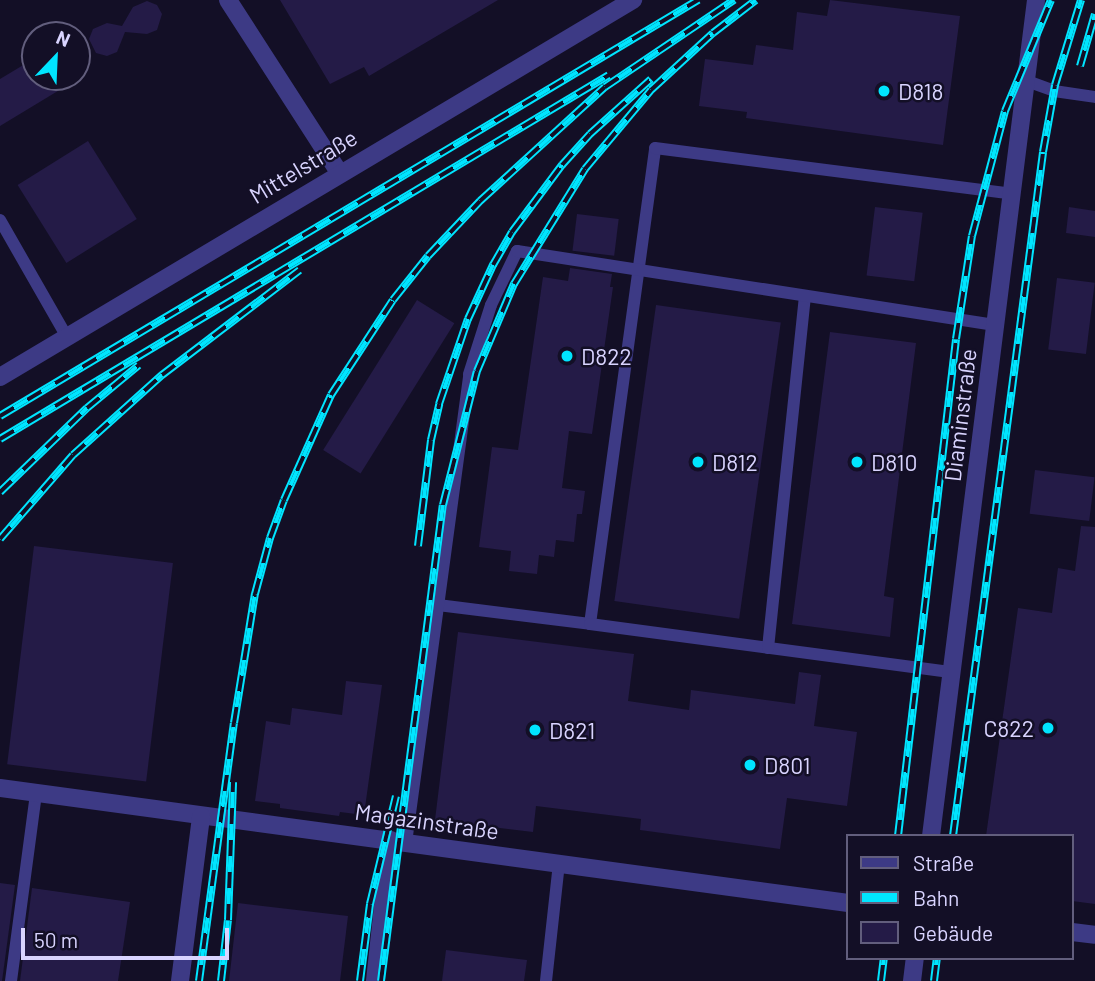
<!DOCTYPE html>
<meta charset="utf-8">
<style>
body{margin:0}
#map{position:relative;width:1095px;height:981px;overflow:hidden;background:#130f26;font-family:Barlow,sans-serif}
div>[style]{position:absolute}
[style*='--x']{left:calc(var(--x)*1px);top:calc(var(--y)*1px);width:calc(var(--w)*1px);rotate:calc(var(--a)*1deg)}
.building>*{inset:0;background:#241b47;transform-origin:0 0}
.service>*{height:12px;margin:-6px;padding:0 6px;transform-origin:6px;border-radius:6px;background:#3d3a85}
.minor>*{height:18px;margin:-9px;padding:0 9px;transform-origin:9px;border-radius:9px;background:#3d3a85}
.rail>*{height:8px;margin-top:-4px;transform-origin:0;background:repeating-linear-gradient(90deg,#130f26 0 16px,#00e5ff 0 32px);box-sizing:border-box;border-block:2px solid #00e5ff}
.dots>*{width:19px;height:19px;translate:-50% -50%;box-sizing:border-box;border:4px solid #130f26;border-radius:50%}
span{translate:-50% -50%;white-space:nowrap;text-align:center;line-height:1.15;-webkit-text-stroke:5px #130f26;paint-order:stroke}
.poi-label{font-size:23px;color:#d9d4ff}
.left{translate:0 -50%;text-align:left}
.right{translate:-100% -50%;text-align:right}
.street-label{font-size:23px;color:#d9d4ff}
.legend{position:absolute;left:846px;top:834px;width:228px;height:126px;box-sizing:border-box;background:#130f26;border:2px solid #625e7d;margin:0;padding:9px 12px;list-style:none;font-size:21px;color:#d9d4ff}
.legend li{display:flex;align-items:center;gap:14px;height:35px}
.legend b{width:35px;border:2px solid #625e7d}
.north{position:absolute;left:21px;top:21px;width:70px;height:70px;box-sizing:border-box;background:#130f26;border:2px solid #625e7d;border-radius:50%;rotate:23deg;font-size:19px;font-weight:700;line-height:28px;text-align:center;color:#d9d4ff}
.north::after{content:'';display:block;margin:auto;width:24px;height:32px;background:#00e5ff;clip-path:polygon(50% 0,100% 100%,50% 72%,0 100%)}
.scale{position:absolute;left:21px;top:928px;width:208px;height:32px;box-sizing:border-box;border:4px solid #d9d4ff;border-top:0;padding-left:9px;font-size:21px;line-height:24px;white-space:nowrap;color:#d9d4ff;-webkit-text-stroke:5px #130f26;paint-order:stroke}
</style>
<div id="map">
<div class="building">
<i style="clip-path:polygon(280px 0,498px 0,369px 76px,364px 67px,330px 84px)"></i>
<i style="clip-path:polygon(830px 0,960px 16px,943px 145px,746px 118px,747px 112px,699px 106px,705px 59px,753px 65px,756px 45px,793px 50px,797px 12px,827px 16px)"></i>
<i style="clip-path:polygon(147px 1px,157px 5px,162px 14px,157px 30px,147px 34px,125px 32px,117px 52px,107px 56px,96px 53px,89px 39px,93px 29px,107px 23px,122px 26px,133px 7px)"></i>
<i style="clip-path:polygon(35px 58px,35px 77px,81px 77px,0 126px,0 79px)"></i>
<i style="left:88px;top:141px;width:92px;height:83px;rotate:58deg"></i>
<i style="left:875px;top:207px;width:48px;height:69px;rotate:7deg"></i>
<i style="clip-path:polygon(1069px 207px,1095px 211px,1095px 237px,1066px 233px)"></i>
<i style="left:577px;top:214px;width:42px;height:37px;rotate:7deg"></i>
<i style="clip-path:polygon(570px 268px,612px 274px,610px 287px,613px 287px,592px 434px,569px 431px,562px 488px,585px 491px,582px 514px,577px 514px,574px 542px,556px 540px,554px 557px,539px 555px,537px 574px,509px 571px,511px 551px,479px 547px,492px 447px,518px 450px,543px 277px,568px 281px)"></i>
<i style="left:1057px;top:278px;width:38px;height:72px;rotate:7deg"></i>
<i style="left:417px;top:300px;width:44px;height:177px;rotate:32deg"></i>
<i style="left:656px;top:305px;width:126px;height:299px;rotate:8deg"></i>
<i style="clip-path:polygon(830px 332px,916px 343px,884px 596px,894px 598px,890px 637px,792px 624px)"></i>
<i style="left:1035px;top:470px;width:60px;height:44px;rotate:7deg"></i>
<i style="clip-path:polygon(1081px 526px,1095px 527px,1095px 904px,1072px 901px,1072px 836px,986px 836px,1018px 608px,1052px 613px,1058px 568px,1075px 571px)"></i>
<i style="left:34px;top:546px;width:140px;height:220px;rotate:7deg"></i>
<i style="clip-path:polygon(458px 632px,634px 654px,628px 701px,689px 710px,691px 690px,795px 704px,799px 672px,821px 675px,814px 726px,857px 732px,847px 806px,787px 798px,780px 849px,640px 830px,641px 819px,536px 806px,533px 832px,435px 820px)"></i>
<i style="clip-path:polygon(346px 681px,382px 685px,364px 815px,340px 812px,339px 816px,280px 808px,280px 804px,255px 801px,266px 721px,290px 725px,292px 708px,342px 715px)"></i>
<i style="clip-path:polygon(0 883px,15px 885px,2px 981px,0 981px)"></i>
<i style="clip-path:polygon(32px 888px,130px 902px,118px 981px,20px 981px)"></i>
<i style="clip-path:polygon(238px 903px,348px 916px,340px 981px,229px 981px)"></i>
<i style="clip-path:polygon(446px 950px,527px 960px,524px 981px,442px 981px)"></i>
</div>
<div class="service">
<i style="--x:1027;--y:81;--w:29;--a:20"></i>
<i style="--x:1054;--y:91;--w:41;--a:8.3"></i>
<i style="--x:0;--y:220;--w:135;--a:60.2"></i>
<i style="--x:438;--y:605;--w:153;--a:7.1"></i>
<i style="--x:590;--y:624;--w:480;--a:-82.2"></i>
<i style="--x:655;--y:148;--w:361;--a:7.3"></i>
<i style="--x:590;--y:624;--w:365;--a:7.6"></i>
<i style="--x:768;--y:648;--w:354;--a:-84"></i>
<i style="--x:406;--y:843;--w:473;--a:-82.3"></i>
<i style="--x:469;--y:374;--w:72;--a:-72.3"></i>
<i style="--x:491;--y:305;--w:60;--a:-64.3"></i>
<i style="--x:517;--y:251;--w:485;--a:8.8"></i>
<i style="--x:11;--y:981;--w:190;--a:-82.4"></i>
<i style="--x:546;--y:981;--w:118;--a:-83.7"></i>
</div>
<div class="minor">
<i style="--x:228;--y:0;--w:205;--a:57.2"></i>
<i style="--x:0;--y:377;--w:737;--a:-30.78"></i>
<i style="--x:0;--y:788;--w:856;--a:7.72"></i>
<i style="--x:931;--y:836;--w:843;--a:-82.84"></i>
<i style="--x:1072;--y:932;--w:23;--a:7"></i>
<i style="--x:180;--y:981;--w:166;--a:-82.7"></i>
<i style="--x:375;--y:981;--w:142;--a:-83.9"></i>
<i style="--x:912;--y:981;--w:23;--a:-83"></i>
</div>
<div class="rail">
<i style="--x:1080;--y:66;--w:54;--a:-73.9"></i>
<i style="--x:0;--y:416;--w:813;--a:-30.79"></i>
<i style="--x:0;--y:439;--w:709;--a:-30.87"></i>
<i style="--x:0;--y:492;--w:121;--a:-44"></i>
<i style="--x:87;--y:408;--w:67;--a:-39.6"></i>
<i style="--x:0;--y:539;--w:111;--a:-49"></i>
<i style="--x:73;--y:455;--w:120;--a:-42"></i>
<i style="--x:162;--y:375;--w:173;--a:-37.3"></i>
<i style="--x:418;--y:546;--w:107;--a:-83"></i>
<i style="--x:431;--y:440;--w:37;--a:-77"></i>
<i style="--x:439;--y:404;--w:90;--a:-71.2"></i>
<i style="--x:468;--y:319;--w:60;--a:-65.2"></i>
<i style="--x:493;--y:265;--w:38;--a:-60"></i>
<i style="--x:512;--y:232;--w:84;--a:-53.3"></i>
<i style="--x:562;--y:165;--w:42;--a:-47.9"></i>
<i style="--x:590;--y:134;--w:82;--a:-42"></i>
<i style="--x:898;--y:836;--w:500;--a:-83.34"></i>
<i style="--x:956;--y:339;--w:104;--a:-81.2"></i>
<i style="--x:972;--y:236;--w:129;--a:-75.2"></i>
<i style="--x:1005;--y:111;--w:120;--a:-67.5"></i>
<i style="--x:953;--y:836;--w:690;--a:-82.5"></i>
<i style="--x:1043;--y:152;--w:68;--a:-79.8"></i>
<i style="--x:1055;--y:85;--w:89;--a:-73"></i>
<i style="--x:199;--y:981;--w:260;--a:-82.3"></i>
<i style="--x:234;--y:723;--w:131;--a:-80.8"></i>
<i style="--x:255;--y:594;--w:58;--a:-75"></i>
<i style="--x:270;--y:538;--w:40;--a:-69.8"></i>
<i style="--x:284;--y:500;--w:115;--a:-65.9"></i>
<i style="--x:331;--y:395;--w:113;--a:-56.9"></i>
<i style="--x:393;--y:300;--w:56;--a:-51.5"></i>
<i style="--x:428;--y:256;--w:76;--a:-46.6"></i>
<i style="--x:480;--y:201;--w:169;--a:-42.4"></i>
<i style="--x:605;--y:87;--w:156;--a:-34"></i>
<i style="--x:221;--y:981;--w:61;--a:-83.5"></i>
<i style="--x:228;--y:920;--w:138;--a:-87.9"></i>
<i style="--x:360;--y:981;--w:78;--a:-82.6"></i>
<i style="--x:370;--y:904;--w:111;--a:-76.5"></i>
<i style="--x:381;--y:981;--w:480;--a:-82.6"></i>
<i style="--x:443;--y:505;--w:138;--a:-75.8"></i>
<i style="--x:477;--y:371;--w:95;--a:-67"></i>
<i style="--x:514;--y:284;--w:135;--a:-58.3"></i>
<i style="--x:585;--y:169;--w:103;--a:-50.1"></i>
<i style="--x:651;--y:90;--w:84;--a:-42.6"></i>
<i style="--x:713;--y:33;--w:54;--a:-37.5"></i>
<i style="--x:881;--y:981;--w:23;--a:-83"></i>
<i style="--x:934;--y:981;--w:23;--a:-83"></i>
</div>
<div class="dots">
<i style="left:884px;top:91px;background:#00e5ff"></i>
<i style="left:567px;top:356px;background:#00e5ff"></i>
<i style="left:698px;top:462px;background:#00e5ff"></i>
<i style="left:857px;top:462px;background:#00e5ff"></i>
<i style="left:1048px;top:728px;background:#00e5ff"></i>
<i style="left:535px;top:730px;background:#00e5ff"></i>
<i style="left:750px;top:765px;background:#00e5ff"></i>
</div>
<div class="poi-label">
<span class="left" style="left:898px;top:91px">D818</span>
<span class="left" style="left:581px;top:356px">D822</span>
<span class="left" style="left:712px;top:462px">D812</span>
<span class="left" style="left:871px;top:462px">D810</span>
<span class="right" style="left:1034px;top:728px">C822</span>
<span class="left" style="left:549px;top:730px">D821</span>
<span class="left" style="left:764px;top:765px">D801</span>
</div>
<div class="street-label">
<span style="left:303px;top:166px;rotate:-31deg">Mittelstraße</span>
<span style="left:960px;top:415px;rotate:-83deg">Diaminstraße</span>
<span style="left:427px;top:821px;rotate:8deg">Magazinstraße</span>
</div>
<ul class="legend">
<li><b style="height:9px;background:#3d3a85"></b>Straße</li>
<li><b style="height:9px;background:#00e5ff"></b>Bahn</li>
<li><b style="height:19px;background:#241b47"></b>Gebäude</li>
</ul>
<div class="north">N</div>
<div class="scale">50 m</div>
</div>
